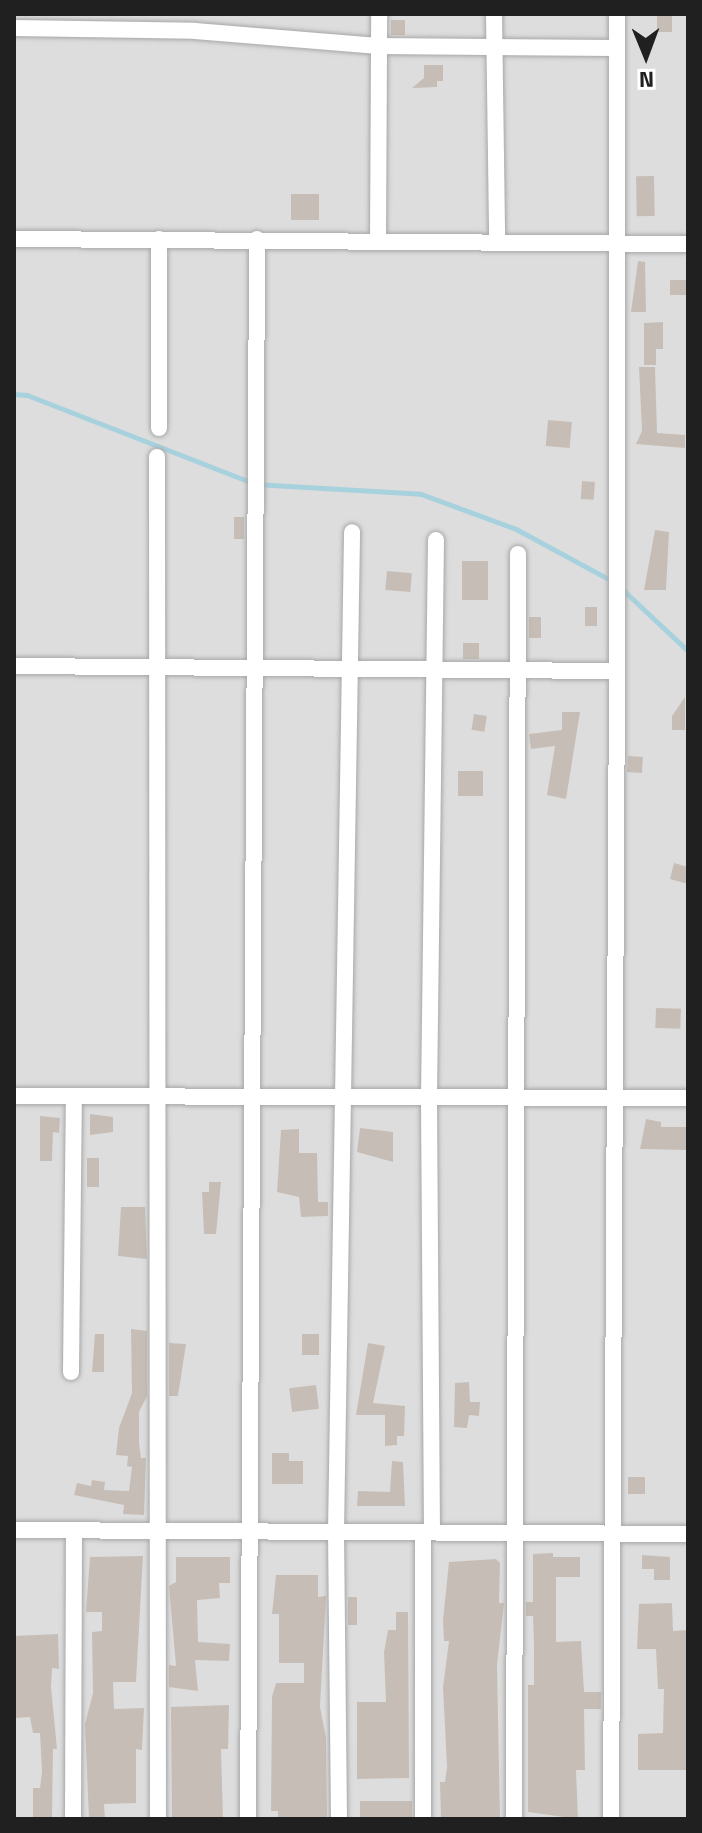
<!DOCTYPE html>
<style>
body{margin:0}
#map{position:relative;width:702px;height:1833px;overflow:hidden;background:#f1eee7;font-family:"Titillium Web",sans-serif}
div>[style]{position:absolute}
[style*='--x']{left:calc(var(--x)*1px);top:calc(var(--y)*1px);width:calc(var(--w)*1px);rotate:calc(var(--a)*1deg)}
.residential>*{inset:0;background:#dedddd;transform-origin:0 0}
.stream>*{height:5px;margin:-2.5px;padding:0 2.5px;transform-origin:2.5px;border-radius:2.5px;background:#a8d1de}
.building>*{inset:0;background:#c6beb6;transform-origin:0 0}
.roads{filter:drop-shadow(0 0 2px #a7a7a7) drop-shadow(0 0 2px #a7a7a7)}
.minor>*{height:16px;margin:-8px;padding:0 8px;transform-origin:8px;border-radius:8px;background:#fff}
span{translate:-50% -50%;white-space:nowrap;text-align:center;line-height:1.15;-webkit-text-stroke:6px #fff;paint-order:stroke}
.frame{position:absolute;inset:0;border:16px solid #202020;pointer-events:none}
.north{position:absolute;left:606px;top:16px;width:80px;height:80px;-webkit-text-stroke:6px #fff;paint-order:stroke;rotate:179deg;font-size:22px;font-weight:700;line-height:32px;text-align:center;color:#202020}
.north::after{content:'';display:block;margin:auto;width:28px;height:36px;background:#202020;clip-path:polygon(50% 0,100% 100%,50% 72%,0 100%)}
</style>
<div id="map">
<div class="residential">
<i style="left:14px;top:14px;width:674px;height:1805px"></i>
</div>
<div class="stream">
<i style="--x:14;--y:394;--w:13;--a:4"></i>
<i style="--x:27;--y:395;--w:245;--a:21.3"></i>
<i style="--x:255;--y:484;--w:166;--a:3.4"></i>
<i style="--x:421;--y:494;--w:101;--a:20.2"></i>
<i style="--x:516;--y:529;--w:109;--a:28.4"></i>
<i style="--x:623;--y:590;--w:89;--a:43.2"></i>
</div>
<div class="building">
<i style="left:657px;top:16px;width:15px;height:16px"></i>
<i style="left:391px;top:20px;width:14px;height:15px"></i>
<i style="clip-path:polygon(424px 65px,443px 65px,443px 81px,437px 81px,437px 87px,412px 88px,424px 78px)"></i>
<i style="left:654px;top:176px;width:40px;height:18px;rotate:89deg"></i>
<i style="left:291px;top:194px;width:28px;height:26px"></i>
<i style="clip-path:polygon(638px 261px,645px 262px,646px 312px,631px 312px)"></i>
<i style="left:670px;top:280px;width:17px;height:15px"></i>
<i style="clip-path:polygon(663px 322px,663px 349px,656px 349px,656px 365px,644px 365px,644px 323px)"></i>
<i style="clip-path:polygon(639px 367px,655px 367px,657px 433px,685px 435px,685px 448px,636px 444px,642px 431px)"></i>
<i style="left:548px;top:420px;width:24px;height:26px;rotate:5deg"></i>
<i style="left:582px;top:481px;width:13px;height:18px;rotate:4deg"></i>
<i style="left:234px;top:517px;width:10px;height:22px"></i>
<i style="clip-path:polygon(655px 530px,669px 532px,666px 590px,644px 590px)"></i>
<i style="left:462px;top:561px;width:26px;height:39px"></i>
<i style="left:387px;top:571px;width:25px;height:19px;rotate:5deg"></i>
<i style="left:585px;top:607px;width:12px;height:19px"></i>
<i style="left:529px;top:617px;width:12px;height:21px"></i>
<i style="left:463px;top:643px;width:16px;height:16px"></i>
<i style="clip-path:polygon(685px 697px,685px 730px,672px 730px,672px 716px)"></i>
<i style="clip-path:polygon(562px 712px,580px 712px,566px 799px,547px 795px,555px 746px,531px 749px,529px 734px,562px 730px)"></i>
<i style="left:474px;top:714px;width:13px;height:16px;rotate:9deg"></i>
<i style="left:628px;top:756px;width:15px;height:16px;rotate:4deg"></i>
<i style="left:458px;top:771px;width:25px;height:25px"></i>
<i style="clip-path:polygon(674px 863px,688px 867px,688px 884px,670px 879px)"></i>
<i style="left:656px;top:1008px;width:25px;height:20px;rotate:2deg"></i>
<i style="clip-path:polygon(90px 1114px,113px 1117px,113px 1132px,90px 1135px)"></i>
<i style="clip-path:polygon(40px 1116px,60px 1118px,59px 1133px,53px 1132px,52px 1161px,40px 1161px)"></i>
<i style="clip-path:polygon(646px 1119px,661px 1122px,661px 1127px,688px 1127px,688px 1150px,640px 1149px)"></i>
<i style="clip-path:polygon(360px 1128px,393px 1132px,393px 1162px,357px 1152px)"></i>
<i style="clip-path:polygon(299px 1129px,299px 1153px,317px 1153px,318px 1202px,328px 1202px,328px 1216px,301px 1217px,299px 1197px,277px 1192px,281px 1130px)"></i>
<i style="left:87px;top:1158px;width:12px;height:29px"></i>
<i style="clip-path:polygon(209px 1182px,221px 1182px,216px 1234px,204px 1234px,202px 1192px,209px 1192px)"></i>
<i style="clip-path:polygon(121px 1207px,145px 1207px,147px 1259px,118px 1256px)"></i>
<i style="clip-path:polygon(131px 1329px,147px 1331px,147px 1396px,139px 1412px,139px 1443px,141px 1458px,146px 1458px,144px 1515px,123px 1514px,124px 1505px,74px 1495px,77px 1483px,91px 1486px,92px 1480px,105px 1482px,104px 1490px,129px 1491px,132px 1467px,127px 1466px,128px 1456px,116px 1455px,119px 1428px,132px 1393px)"></i>
<i style="clip-path:polygon(95px 1334px,104px 1334px,104px 1372px,92px 1372px)"></i>
<i style="left:302px;top:1334px;width:17px;height:21px"></i>
<i style="clip-path:polygon(169px 1343px,186px 1344px,178px 1396px,169px 1396px)"></i>
<i style="clip-path:polygon(368px 1343px,385px 1346px,373px 1403px,405px 1406px,404px 1436px,397px 1436px,397px 1445px,385px 1446px,385px 1415px,356px 1415px)"></i>
<i style="clip-path:polygon(469px 1382px,470px 1402px,480px 1402px,479px 1416px,469px 1415px,467px 1428px,454px 1427px,455px 1383px)"></i>
<i style="left:316px;top:1385px;width:24px;height:27px;rotate:83deg"></i>
<i style="clip-path:polygon(272px 1453px,289px 1453px,289px 1461px,303px 1461px,303px 1484px,272px 1484px)"></i>
<i style="clip-path:polygon(392px 1461px,403px 1462px,405px 1506px,357px 1506px,358px 1491px,390px 1492px)"></i>
<i style="left:628px;top:1477px;width:17px;height:17px"></i>
<i style="clip-path:polygon(553px 1553px,553px 1557px,580px 1557px,580px 1577px,556px 1577px,556px 1642px,581px 1641px,584px 1692px,601px 1692px,601px 1709px,584px 1709px,585px 1770px,576px 1770px,578px 1819px,528px 1812px,528px 1685px,534px 1685px,534px 1643px,533px 1616px,526px 1616px,526px 1602px,533px 1602px,533px 1554px)"></i>
<i style="clip-path:polygon(642px 1555px,670px 1557px,670px 1580px,654px 1580px,654px 1569px,642px 1569px)"></i>
<i style="clip-path:polygon(143px 1556px,136px 1682px,113px 1682px,114px 1709px,144px 1708px,142px 1750px,136px 1749px,136px 1803px,104px 1804px,105px 1819px,89px 1819px,85px 1724px,93px 1693px,92px 1632px,102px 1631px,102px 1612px,86px 1612px,90px 1557px)"></i>
<i style="clip-path:polygon(176px 1557px,230px 1557px,230px 1583px,219px 1583px,220px 1598px,197px 1600px,198px 1642px,230px 1644px,229px 1661px,195px 1660px,198px 1691px,169px 1687px,169px 1665px,176px 1666px,169px 1586px,176px 1582px)"></i>
<i style="clip-path:polygon(496px 1559px,500px 1563px,499px 1603px,504px 1603px,497px 1665px,500px 1819px,441px 1819px,440px 1782px,445px 1782px,447px 1767px,443px 1687px,449px 1641px,444px 1641px,443px 1620px,449px 1562px)"></i>
<i style="clip-path:polygon(276px 1575px,318px 1575px,318px 1597px,326px 1596px,320px 1707px,326px 1738px,327px 1819px,278px 1819px,278px 1811px,271px 1811px,272px 1697px,276px 1683px,304px 1683px,304px 1663px,279px 1663px,279px 1614px,272px 1614px)"></i>
<i style="left:348px;top:1597px;width:9px;height:28px"></i>
<i style="clip-path:polygon(672px 1603px,673px 1631px,688px 1630px,688px 1770px,638px 1770px,638px 1734px,663px 1733px,664px 1689px,658px 1689px,656px 1649px,637px 1649px,639px 1604px)"></i>
<i style="clip-path:polygon(396px 1612px,408px 1612px,409px 1778px,357px 1779px,357px 1702px,386px 1702px,384px 1652px,388px 1630px,396px 1630px)"></i>
<i style="clip-path:polygon(58px 1634px,59px 1669px,52px 1668px,51px 1687px,57px 1749px,53px 1749px,52px 1819px,33px 1819px,33px 1788px,40px 1788px,42px 1772px,40px 1733px,33px 1733px,30px 1717px,14px 1718px,14px 1636px)"></i>
<i style="clip-path:polygon(229px 1705px,228px 1749px,221px 1749px,223px 1819px,172px 1819px,171px 1707px)"></i>
<i style="left:412px;top:1801px;width:18px;height:52px;rotate:90deg"></i>
</div>
<div class="roads">
<div class="minor">
<i style="--x:494;--y:14;--w:228;--a:89.2"></i>
<i style="--x:14;--y:28;--w:181;--a:0.9"></i>
<i style="--x:195;--y:31;--w:184;--a:4.7"></i>
<i style="--x:378;--y:46;--w:239;--a:0.5"></i>
<i style="--x:14;--y:239;--w:674;--a:0.43"></i>
<i style="--x:378;--y:241;--w:227;--a:-89.7"></i>
<i style="--x:159;--y:428;--w:189;--a:-90"></i>
<i style="--x:157;--y:457;--w:1362;--a:89.96"></i>
<i style="--x:14;--y:666;--w:603;--a:0.48"></i>
<i style="--x:617;--y:671;--w:657;--a:-90"></i>
<i style="--x:14;--y:1096;--w:674;--a:0.17"></i>
<i style="--x:71;--y:1372;--w:276;--a:-89.4"></i>
<i style="--x:14;--y:1530;--w:674;--a:0.34"></i>
<i style="--x:432;--y:1532;--w:435;--a:-90.4"></i>
<i style="--x:429;--y:1097;--w:557;--a:-89.28"></i>
<i style="--x:73;--y:1819;--w:288;--a:-89.8"></i>
<i style="--x:248;--y:1819;--w:1580;--a:-89.67"></i>
<i style="--x:339;--y:1819;--w:287;--a:-90.6"></i>
<i style="--x:336;--y:1532;--w:1000;--a:-89.08"></i>
<i style="--x:423;--y:1819;--w:287;--a:-90"></i>
<i style="--x:514;--y:1819;--w:1265;--a:-89.82"></i>
<i style="--x:611;--y:1819;--w:1148;--a:-89.7"></i>
</div>
</div>
<div class="frame"></div>
<div class="north">N</div>
</div>
